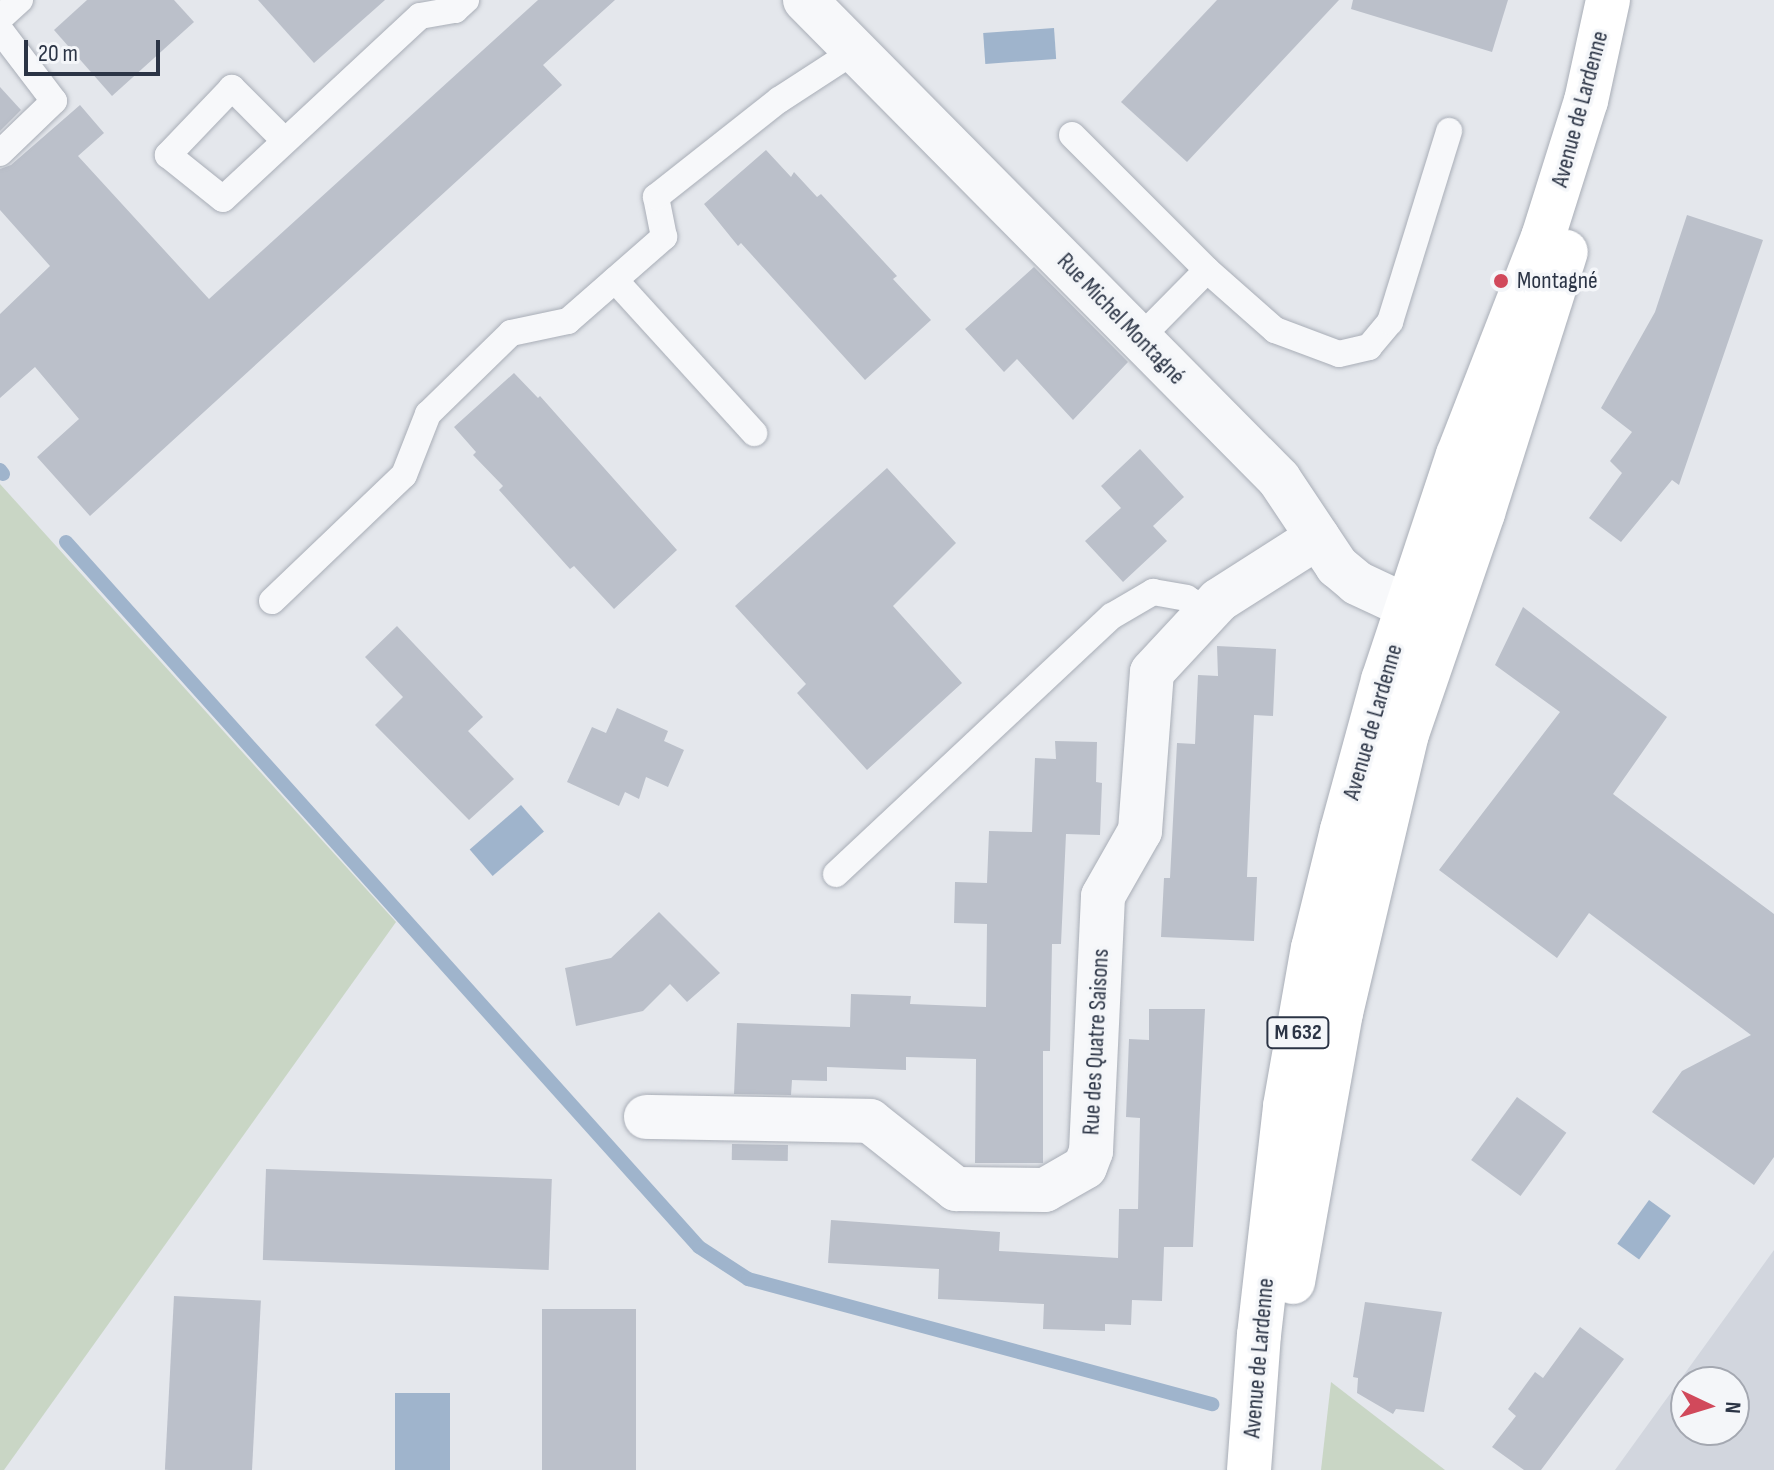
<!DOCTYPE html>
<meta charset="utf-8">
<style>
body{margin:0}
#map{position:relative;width:1774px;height:1470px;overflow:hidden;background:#e4e7ec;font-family:"Sofia Sans Condensed",sans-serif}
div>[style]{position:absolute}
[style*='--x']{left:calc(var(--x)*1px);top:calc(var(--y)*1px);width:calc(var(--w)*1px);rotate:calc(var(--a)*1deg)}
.built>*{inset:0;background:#d2d6de}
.green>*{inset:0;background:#c9d6c5}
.water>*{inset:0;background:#9fb4cc;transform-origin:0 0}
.stream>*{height:14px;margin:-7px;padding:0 7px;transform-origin:7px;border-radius:7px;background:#9fb4cc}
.building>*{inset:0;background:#bbc0ca;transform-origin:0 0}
.roads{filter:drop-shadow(0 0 2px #a9aeb7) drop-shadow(0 0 2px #a9aeb7)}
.lane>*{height:26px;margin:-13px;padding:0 13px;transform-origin:13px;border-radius:13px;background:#f7f8fa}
.street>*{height:44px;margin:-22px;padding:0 22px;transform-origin:22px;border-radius:22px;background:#f7f8fa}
.primary>*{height:44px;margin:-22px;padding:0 22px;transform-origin:22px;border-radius:22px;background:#fff}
.dots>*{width:22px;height:22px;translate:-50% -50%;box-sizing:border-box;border:4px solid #f4f6f9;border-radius:50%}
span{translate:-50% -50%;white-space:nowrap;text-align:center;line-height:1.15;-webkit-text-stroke:7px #f4f6f9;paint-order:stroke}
.shield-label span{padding:2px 6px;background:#f4f6f9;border:2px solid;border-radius:6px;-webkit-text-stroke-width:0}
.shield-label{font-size:22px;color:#2b3445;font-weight:700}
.street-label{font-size:24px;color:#2b3445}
.poi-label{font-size:24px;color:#2b3445}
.left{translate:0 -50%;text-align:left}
.north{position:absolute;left:1670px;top:1366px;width:80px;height:80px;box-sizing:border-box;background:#f4f6f9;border:2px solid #a4a8b1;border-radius:50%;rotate:94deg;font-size:22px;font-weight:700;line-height:32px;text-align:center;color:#2b3445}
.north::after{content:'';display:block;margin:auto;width:28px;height:36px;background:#d1495b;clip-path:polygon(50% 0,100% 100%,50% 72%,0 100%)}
.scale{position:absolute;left:24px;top:40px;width:136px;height:36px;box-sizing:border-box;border:4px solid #2b3445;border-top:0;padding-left:10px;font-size:24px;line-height:28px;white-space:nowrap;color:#2b3445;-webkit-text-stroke:6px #f4f6f9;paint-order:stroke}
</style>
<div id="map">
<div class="built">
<i style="clip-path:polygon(evenodd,1774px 1250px,1774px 1470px,1615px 1470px,1774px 1250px,1686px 1382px,1734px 1382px,1734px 1430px,1686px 1430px,1686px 1382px)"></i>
</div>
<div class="green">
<i style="clip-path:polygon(0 484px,396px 922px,4px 1470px,0 1470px)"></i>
<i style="clip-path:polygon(1331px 1382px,1445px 1470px,1321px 1470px)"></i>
</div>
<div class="water">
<i style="left:1054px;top:28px;width:31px;height:71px;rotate:86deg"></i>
<i style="left:521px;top:805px;width:35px;height:68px;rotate:49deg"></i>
<i style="left:1649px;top:1200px;width:27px;height:54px;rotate:36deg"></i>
<i style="left:395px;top:1393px;width:55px;height:77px"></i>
</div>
<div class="stream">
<i style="--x:0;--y:470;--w:5;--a:53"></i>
<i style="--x:66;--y:542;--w:947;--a:48.08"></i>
<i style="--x:699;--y:1247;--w:59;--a:33.1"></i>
<i style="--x:748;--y:1279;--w:481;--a:15.1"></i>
</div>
<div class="building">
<i style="clip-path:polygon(87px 0,174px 0,194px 22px,112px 96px,54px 30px)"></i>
<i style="clip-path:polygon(258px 0,385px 0,314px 63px)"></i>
<i style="clip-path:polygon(538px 0,615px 0,543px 65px,562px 85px,90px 516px,37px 457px,79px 419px,35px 367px,0 398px,0 314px,50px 266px,0 210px,0 169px,11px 165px,80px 105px,104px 133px,78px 156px,209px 299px)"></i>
<i style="clip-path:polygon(1217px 0,1339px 0,1187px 162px,1121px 102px)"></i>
<i style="clip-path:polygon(1353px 0,1508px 0,1492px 52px,1351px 9px)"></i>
<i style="clip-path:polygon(0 87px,21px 110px,0 131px)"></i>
<i style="clip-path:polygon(766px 150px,791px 177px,794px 172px,817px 197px,821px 194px,897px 276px,893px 279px,931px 320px,865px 380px,741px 243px,738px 246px,704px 204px)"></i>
<i style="clip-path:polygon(1687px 215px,1763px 240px,1679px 485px,1672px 480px,1621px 542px,1589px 518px,1622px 473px,1610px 461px,1632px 432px,1601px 408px,1655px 312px)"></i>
<i style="clip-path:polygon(1034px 267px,1128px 362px,1073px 420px,1017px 359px,1004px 372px,965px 329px)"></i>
<i style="clip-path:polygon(514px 373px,538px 398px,540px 396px,677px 550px,614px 609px,574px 566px,570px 569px,499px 490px,503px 486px,473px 455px,476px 452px,454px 427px)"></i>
<i style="clip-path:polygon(1140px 449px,1184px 497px,1153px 526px,1167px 541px,1123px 582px,1085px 541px,1121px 508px,1101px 486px)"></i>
<i style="clip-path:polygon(887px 468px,956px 543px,893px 606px,962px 683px,867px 770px,797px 693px,806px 684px,735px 606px)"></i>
<i style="clip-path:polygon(1523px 607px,1667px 717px,1613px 794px,1774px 914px,1774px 1157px,1754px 1185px,1652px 1112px,1682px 1071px,1751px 1035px,1589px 913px,1557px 958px,1439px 870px,1560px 712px,1495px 665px)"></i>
<i style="clip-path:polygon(397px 626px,483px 717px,468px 731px,514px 779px,469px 820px,375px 725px,403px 697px,365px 657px)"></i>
<i style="clip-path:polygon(1217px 646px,1276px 649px,1273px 716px,1254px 715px,1247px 877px,1257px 877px,1254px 941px,1161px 937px,1164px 878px,1170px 878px,1177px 743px,1195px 744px,1198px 675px,1218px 676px)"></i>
<i style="clip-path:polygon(617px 708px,668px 731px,664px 741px,684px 750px,668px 787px,646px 777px,639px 799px,625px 792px,619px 806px,567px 782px,592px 727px,606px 733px)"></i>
<i style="clip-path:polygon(1055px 741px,1097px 742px,1096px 782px,1102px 783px,1100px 835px,1066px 834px,1061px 944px,1052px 944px,1050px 1051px,1043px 1051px,1043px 1163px,975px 1163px,976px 1059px,906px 1057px,906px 1070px,827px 1067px,827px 1081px,792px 1080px,791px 1095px,734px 1094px,737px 1023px,850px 1027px,851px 994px,911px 996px,910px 1004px,986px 1007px,987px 924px,954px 923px,955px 882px,987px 883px,989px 831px,1032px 832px,1035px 758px,1056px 759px)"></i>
<i style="clip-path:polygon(659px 912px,720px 973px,687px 1002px,670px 984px,643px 1011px,576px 1026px,565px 968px,611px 958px)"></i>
<i style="clip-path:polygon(1149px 1009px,1205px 1009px,1193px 1247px,1164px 1247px,1162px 1301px,1132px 1300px,1131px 1325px,1105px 1324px,1105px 1331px,1043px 1329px,1044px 1304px,938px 1299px,939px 1269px,828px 1263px,831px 1220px,1000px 1232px,999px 1251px,1118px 1258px,1119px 1209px,1138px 1209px,1140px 1118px,1126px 1117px,1129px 1039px,1149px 1040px)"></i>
<i style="left:1517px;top:1097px;width:61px;height:78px;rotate:36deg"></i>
<i style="left:732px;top:1144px;width:56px;height:16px;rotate:1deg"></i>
<i style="left:266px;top:1169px;width:286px;height:91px;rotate:2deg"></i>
<i style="left:174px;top:1296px;width:87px;height:174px;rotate:3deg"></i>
<i style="clip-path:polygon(1365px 1302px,1442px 1312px,1424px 1412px,1396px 1409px,1393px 1414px,1357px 1393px,1358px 1378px,1353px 1377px)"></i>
<i style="left:542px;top:1309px;width:94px;height:161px"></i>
<i style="clip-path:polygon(1580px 1327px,1624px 1359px,1541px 1470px,1524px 1470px,1492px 1447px,1516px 1416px,1508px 1409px,1535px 1372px,1543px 1378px)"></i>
</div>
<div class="roads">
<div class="lane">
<i style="--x:0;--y:18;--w:27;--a:-42"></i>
<i style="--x:0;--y:30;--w:89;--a:52.7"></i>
<i style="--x:54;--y:101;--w:75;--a:136.1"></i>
<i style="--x:1072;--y:135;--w:191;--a:45"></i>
<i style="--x:284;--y:140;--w:74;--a:-135"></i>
<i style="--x:232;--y:88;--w:93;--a:133.7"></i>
<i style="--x:168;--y:155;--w:70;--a:38.7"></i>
<i style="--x:223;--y:199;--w:269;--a:-42.9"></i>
<i style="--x:420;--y:16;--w:36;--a:-10"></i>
<i style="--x:455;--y:10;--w:15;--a:-42"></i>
<i style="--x:615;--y:280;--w:207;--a:47.7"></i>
<i style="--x:1140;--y:338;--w:95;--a:-45.4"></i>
<i style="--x:1207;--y:270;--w:91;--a:41.4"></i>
<i style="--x:1275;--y:330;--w:68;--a:20.6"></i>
<i style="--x:1339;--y:354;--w:31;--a:-13"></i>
<i style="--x:1369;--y:347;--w:33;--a:-50"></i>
<i style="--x:1390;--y:322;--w:200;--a:-72.8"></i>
<i style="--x:272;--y:601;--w:182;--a:-43.7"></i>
<i style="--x:404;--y:475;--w:66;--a:-68.5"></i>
<i style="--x:428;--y:414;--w:116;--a:-44.3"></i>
<i style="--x:511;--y:333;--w:58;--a:-11.9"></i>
<i style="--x:568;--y:321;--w:128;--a:-41.2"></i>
<i style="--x:664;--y:237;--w:41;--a:-101.3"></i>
<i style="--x:656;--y:197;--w:157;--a:-38.3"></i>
<i style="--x:779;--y:100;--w:92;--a:-33"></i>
<i style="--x:836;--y:874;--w:378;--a:-43.1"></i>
<i style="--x:1112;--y:616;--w:48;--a:-30.3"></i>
<i style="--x:1153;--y:592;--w:34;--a:10"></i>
<i style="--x:1186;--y:598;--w:26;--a:29"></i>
</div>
<div class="street">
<i style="--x:805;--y:0;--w:674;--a:45.3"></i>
<i style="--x:1279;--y:479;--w:105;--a:56.3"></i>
<i style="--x:1337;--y:566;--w:26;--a:40"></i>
<i style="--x:1357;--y:583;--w:54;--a:25.1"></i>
<i style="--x:1406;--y:606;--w:38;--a:18"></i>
<i style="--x:646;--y:1117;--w:224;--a:1"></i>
<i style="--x:870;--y:1121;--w:110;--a:38.3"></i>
<i style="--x:956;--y:1189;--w:89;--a:0.6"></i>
<i style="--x:1045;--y:1190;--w:46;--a:-29.9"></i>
<i style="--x:1085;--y:1167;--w:17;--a:-69"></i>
<i style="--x:1091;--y:1151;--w:255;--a:-87.3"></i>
<i style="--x:1103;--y:896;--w:75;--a:-60.4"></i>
<i style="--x:1140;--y:831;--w:159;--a:-85.7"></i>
<i style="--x:1152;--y:672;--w:98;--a:-47.1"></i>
<i style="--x:1219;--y:600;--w:117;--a:-32.5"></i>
</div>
<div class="primary">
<i style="--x:1293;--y:1282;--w:273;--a:-79.9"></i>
<i style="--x:1341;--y:1013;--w:287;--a:-76.7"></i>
<i style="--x:1407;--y:734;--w:234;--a:-71"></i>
<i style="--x:1483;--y:513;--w:274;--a:-72.4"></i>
<i style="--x:1249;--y:1470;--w:135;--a:-85.8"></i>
<i style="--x:1259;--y:1335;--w:230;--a:-83.5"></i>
<i style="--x:1285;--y:1106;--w:160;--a:-80"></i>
<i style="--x:1313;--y:948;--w:122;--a:-76.2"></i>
<i style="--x:1342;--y:830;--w:156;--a:-74.7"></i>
<i style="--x:1383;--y:680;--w:237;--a:-71.6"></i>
<i style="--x:1458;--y:455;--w:234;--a:-68.7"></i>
<i style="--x:1543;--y:237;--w:143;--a:-72.5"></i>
<i style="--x:1586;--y:101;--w:103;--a:-77.7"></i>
</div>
</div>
<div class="dots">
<i style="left:1501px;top:281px;background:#d1495b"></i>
</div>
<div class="shield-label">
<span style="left:1298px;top:1033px">M 632</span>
</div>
<div class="street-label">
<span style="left:1580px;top:109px;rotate:-75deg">Avenue de Lardenne</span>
<span style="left:1121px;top:319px;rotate:46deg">Rue Michel Montagné</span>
<span style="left:1373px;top:722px;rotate:-74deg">Avenue de Lardenne</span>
<span style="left:1096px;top:1042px;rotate:-87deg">Rue des Quatre Saisons</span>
<span style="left:1259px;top:1358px;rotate:-85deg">Avenue de Lardenne</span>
</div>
<div class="poi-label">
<span class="left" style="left:1517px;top:281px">Montagné</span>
</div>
<div class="north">N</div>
<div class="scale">20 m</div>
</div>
